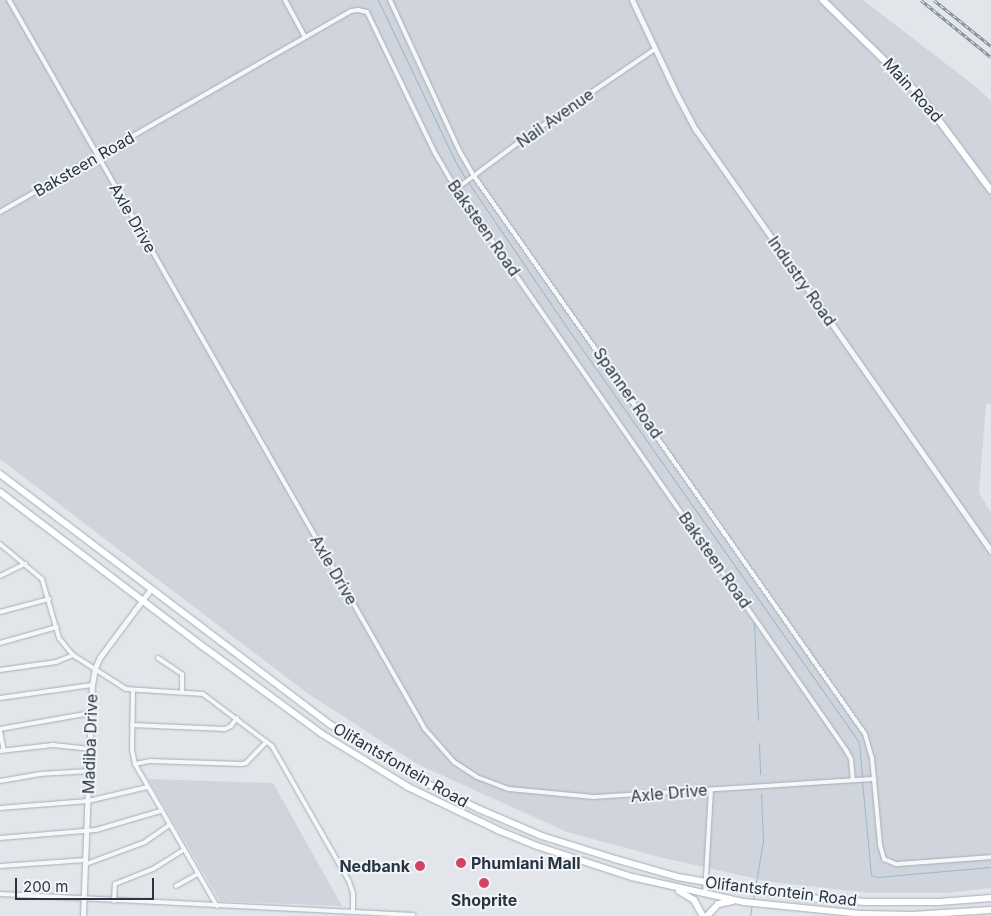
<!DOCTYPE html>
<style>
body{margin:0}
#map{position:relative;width:991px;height:916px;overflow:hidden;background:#e2e6eb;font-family:Inter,sans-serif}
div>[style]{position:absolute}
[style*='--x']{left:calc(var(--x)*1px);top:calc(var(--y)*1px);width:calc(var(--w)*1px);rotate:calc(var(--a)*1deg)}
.built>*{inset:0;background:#d0d5dd}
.stream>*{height:1px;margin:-0.5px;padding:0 0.5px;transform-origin:0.5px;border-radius:0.5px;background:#9cb6cc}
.roads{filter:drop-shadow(0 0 1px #a7adb6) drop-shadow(0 0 1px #a7adb6)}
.minor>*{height:4px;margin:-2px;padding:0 2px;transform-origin:2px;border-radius:2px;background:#f5f7f9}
.tertiary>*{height:5px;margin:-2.5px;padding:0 2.5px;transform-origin:2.5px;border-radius:2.5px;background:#f5f7f9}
.secondary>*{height:5.5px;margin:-2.75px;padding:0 2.75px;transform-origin:2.75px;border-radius:2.75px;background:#fff}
.primary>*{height:6px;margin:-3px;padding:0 3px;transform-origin:3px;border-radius:3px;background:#fff}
.rail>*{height:3px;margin-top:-1.5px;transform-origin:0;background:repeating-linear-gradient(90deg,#f2f5f8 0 4px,#7b8695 0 8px);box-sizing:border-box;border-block:1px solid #7b8695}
.dots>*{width:14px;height:14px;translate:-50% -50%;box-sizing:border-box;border:2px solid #f2f5f8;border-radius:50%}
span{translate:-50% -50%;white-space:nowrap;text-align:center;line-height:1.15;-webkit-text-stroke:4px #f2f5f8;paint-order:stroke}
.street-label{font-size:16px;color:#293444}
.poi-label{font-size:16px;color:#293444;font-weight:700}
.left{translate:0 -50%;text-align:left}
.right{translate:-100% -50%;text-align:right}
.scale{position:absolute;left:15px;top:878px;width:139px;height:22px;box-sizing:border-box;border:2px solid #293444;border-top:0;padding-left:6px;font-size:15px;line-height:18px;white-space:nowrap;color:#293444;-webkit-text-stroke:4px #f2f5f8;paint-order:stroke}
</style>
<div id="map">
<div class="built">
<i style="clip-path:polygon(0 0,863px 0,980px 90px,991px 101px,991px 404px,986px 404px,979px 493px,991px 512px,991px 888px,948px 893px,871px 893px,771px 882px,659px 857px,567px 832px,417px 764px,307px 693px,0 459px)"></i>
<i style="clip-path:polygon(148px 779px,273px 783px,342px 906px,220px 901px)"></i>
</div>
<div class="stream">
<i style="--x:378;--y:0;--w:181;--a:64.4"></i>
<i style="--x:456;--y:163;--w:19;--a:58"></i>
<i style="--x:468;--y:182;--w:178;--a:55.8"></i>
<i style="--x:568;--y:329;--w:505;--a:54.83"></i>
<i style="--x:859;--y:742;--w:35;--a:85"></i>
<i style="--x:754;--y:621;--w:99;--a:87.7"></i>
<i style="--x:759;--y:743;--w:31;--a:88"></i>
<i style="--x:862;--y:781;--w:94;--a:84.5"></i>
<i style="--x:871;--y:875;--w:6;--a:18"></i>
<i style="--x:877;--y:877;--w:114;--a:-5"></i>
<i style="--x:755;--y:888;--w:48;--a:-80.3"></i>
<i style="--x:763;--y:841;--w:47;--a:-92.4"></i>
<i style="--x:753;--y:900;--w:8;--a:-83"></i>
<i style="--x:750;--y:916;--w:12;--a:-81"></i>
</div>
<div class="roads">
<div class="minor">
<i style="--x:9;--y:0;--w:839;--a:60.29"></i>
<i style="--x:425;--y:729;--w:44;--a:48.7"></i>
<i style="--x:454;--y:762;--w:27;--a:33"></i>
<i style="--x:477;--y:777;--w:34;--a:21"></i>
<i style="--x:509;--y:789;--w:85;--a:5.4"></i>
<i style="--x:594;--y:797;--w:281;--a:-3.7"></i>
<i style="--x:285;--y:0;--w:42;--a:61.6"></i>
<i style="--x:390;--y:0;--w:167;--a:65.3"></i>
<i style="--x:460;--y:152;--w:28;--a:60"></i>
<i style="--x:474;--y:176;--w:681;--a:54.98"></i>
<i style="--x:865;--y:734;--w:25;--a:74"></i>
<i style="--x:872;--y:758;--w:87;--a:84.7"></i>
<i style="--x:880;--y:845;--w:15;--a:74"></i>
<i style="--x:884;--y:859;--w:13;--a:23"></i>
<i style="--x:896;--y:864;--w:95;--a:-4.2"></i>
<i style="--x:456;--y:189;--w:84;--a:-36.7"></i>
<i style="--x:523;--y:139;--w:160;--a:-34.3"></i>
<i style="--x:0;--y:212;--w:404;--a:-29.8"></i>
<i style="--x:351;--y:11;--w:7;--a:-8"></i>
<i style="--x:358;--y:10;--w:9;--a:13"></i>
<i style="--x:367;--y:12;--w:157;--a:64.3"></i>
<i style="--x:435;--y:153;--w:42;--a:59.7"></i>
<i style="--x:456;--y:189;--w:683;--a:55.19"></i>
<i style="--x:846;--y:750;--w:10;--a:61"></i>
<i style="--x:851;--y:759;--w:21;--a:85"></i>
<i style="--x:0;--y:544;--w:55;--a:39.8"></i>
<i style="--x:42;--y:579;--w:61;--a:73.9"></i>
<i style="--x:59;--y:638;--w:22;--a:51"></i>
<i style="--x:73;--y:655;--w:63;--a:32.7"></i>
<i style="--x:126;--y:689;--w:77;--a:3.7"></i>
<i style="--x:203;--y:694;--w:86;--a:37"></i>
<i style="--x:272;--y:746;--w:155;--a:60.3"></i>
<i style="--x:349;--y:881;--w:13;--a:72"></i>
<i style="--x:353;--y:893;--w:18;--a:90"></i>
<i style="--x:0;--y:576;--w:28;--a:-26"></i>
<i style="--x:0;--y:612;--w:51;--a:-14.9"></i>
<i style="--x:0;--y:643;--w:59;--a:-15.7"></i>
<i style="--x:158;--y:658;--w:29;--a:34"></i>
<i style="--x:182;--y:674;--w:18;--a:90"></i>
<i style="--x:0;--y:670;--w:57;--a:-8.1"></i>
<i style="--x:56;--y:662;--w:18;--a:-22"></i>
<i style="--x:133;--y:691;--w:59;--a:91"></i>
<i style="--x:132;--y:750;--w:14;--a:78"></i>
<i style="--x:135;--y:764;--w:164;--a:60"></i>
<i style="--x:0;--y:698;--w:93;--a:-8"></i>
<i style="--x:132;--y:725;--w:93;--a:2.5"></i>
<i style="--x:225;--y:729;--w:7;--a:-27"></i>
<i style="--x:231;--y:726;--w:10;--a:-53"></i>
<i style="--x:0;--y:729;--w:92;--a:-10"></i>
<i style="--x:0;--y:731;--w:20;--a:79"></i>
<i style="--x:0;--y:751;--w:53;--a:-6.5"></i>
<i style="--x:53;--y:745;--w:36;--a:6"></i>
<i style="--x:135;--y:764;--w:15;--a:-11"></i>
<i style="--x:150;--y:761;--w:92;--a:1.9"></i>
<i style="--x:242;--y:764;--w:4;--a:-14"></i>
<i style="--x:246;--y:763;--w:30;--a:-46"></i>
<i style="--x:0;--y:781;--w:41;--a:-9.9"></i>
<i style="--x:40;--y:774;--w:49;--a:-3.5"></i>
<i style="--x:0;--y:808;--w:88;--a:-4.5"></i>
<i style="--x:88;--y:801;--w:61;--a:-13.3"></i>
<i style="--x:0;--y:838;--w:96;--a:-4.8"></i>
<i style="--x:96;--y:830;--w:67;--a:-16.5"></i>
<i style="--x:86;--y:864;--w:63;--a:-20.4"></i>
<i style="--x:145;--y:842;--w:29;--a:-35"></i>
<i style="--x:0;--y:866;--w:86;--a:-4"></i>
<i style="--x:176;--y:886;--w:25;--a:-29"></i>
<i style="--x:0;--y:894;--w:414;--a:2.9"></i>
<i style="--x:705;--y:894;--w:104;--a:-86.7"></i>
<i style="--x:114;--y:901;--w:17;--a:-87"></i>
<i style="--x:115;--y:884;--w:41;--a:-21.5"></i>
<i style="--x:153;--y:869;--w:36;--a:-32"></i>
</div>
<div class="tertiary">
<i style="--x:632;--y:0;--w:105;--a:64.7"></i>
<i style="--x:677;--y:95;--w:40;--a:62"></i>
<i style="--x:696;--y:130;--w:514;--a:54.98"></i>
<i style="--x:83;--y:916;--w:231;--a:-87.8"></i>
<i style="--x:92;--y:685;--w:17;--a:-80"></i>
<i style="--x:95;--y:668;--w:12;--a:-66"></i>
<i style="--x:100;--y:657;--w:84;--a:-53.3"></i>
</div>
<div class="secondary">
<i style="--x:823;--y:0;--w:139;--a:44.4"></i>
<i style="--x:922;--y:97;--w:116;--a:53.4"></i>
</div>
<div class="primary">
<i style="--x:0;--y:474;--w:415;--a:37.2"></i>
<i style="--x:331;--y:725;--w:105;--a:31.7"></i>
<i style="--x:420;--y:780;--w:66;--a:26.2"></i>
<i style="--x:479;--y:809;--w:69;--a:23.2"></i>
<i style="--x:542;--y:836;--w:77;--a:17.5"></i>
<i style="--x:615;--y:859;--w:66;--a:15.9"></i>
<i style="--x:678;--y:877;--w:52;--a:10"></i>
<i style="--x:729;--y:886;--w:80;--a:8.6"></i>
<i style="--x:808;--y:898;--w:58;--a:3.9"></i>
<i style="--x:866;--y:902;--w:73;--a:0"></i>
<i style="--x:939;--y:902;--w:52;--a:-4.4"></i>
<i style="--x:0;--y:492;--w:258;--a:37.3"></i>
<i style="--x:205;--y:648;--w:145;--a:36.3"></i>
<i style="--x:322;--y:734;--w:101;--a:31.6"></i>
<i style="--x:408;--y:787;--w:102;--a:25.6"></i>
<i style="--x:500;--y:831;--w:40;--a:22"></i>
<i style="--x:537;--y:846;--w:100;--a:18.1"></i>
<i style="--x:632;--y:877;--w:115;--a:12.6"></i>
<i style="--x:744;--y:902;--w:120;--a:5.8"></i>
<i style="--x:863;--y:914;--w:49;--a:1.2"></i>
<i style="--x:912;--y:915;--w:79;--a:-3.6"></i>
<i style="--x:679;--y:891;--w:17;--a:31"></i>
<i style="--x:694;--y:900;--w:18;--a:61"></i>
<i style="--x:707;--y:916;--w:16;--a:-47"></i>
<i style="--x:718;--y:904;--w:15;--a:-11"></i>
</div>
</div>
<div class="rail">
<i style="--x:921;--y:0;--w:90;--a:39.2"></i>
<i style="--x:934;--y:0;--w:73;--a:38.9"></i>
</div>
<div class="dots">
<i style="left:461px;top:863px;background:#d44361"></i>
<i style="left:420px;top:866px;background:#d44361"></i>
<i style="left:484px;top:883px;background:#d44361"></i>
</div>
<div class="street-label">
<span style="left:913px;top:90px;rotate:48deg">Main Road</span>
<span style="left:555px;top:118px;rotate:-35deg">Nail Avenue</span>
<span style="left:84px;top:164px;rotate:-30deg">Baksteen Road</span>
<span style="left:133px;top:218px;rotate:60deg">Axle Drive</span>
<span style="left:484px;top:228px;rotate:55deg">Baksteen Road</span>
<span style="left:802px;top:281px;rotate:55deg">Industry Road</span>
<span style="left:628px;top:393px;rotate:55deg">Spanner Road</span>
<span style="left:715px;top:560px;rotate:55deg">Baksteen Road</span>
<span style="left:334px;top:570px;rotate:60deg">Axle Drive</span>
<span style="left:90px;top:744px;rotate:-88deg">Madiba Drive</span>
<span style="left:401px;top:765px;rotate:30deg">Olifantsfontein Road</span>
<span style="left:669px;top:793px;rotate:-5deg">Axle Drive</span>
<span style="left:781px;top:891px;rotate:7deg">Olifantsfontein Road</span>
</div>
<div class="poi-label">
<span class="left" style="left:471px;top:863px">Phumlani Mall</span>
<span class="right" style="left:410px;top:866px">Nedbank</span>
<span style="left:484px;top:900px">Shoprite</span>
</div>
<div class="scale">200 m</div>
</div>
